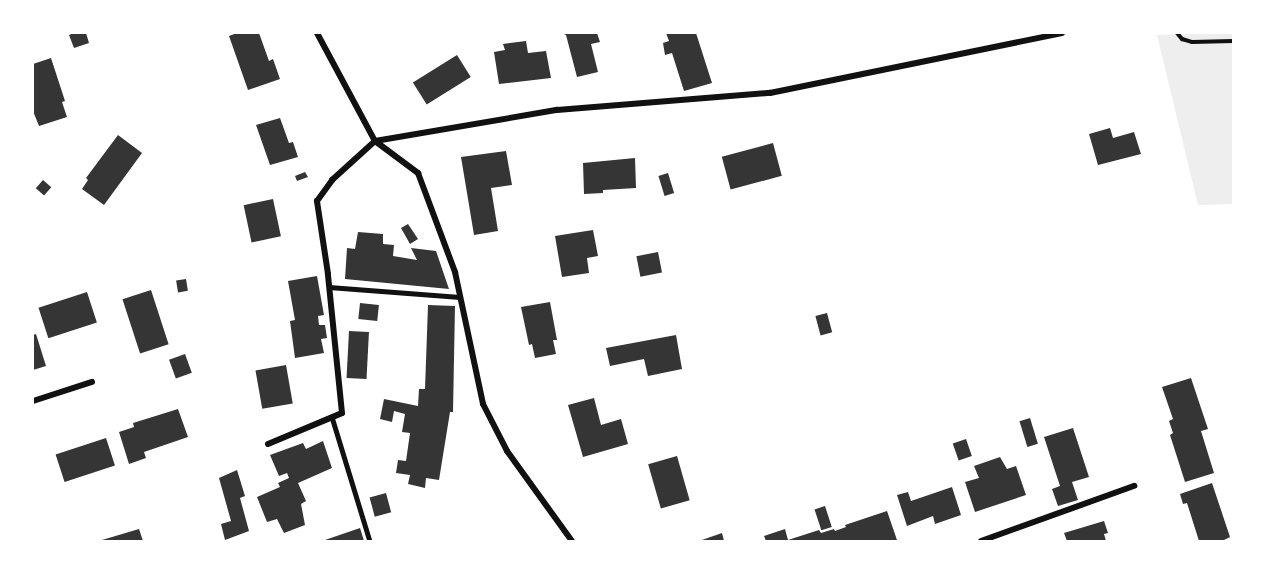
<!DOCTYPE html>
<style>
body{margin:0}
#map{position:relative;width:1266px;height:574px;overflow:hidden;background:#fff;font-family:"DM Sans",sans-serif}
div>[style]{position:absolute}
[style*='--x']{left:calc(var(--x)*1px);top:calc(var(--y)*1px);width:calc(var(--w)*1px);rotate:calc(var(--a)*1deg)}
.green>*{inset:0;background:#eee}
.building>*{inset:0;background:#353535;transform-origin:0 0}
.path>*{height:4px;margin:-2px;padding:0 2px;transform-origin:2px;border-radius:2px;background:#111}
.service>*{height:4.5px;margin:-2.25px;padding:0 2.25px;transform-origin:2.25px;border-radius:2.25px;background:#111}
.minor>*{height:6px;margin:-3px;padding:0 3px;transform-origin:3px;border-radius:3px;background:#111}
span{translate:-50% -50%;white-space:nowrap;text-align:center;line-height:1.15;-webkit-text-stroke:4.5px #fff;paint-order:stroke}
.frame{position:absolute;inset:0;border:34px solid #fff;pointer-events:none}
</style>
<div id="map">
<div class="green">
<i style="clip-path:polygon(1233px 33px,1233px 204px,1198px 205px,1157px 35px)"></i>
</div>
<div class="building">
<i style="clip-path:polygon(74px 33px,86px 33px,89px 43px,74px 48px,69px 35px)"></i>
<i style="clip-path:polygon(237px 33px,259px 33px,269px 61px,273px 59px,280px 79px,248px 90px,229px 36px)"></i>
<i style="clip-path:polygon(562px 33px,597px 33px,600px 42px,591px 44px,598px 72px,577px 77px,566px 35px)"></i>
<i style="clip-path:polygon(666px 33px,696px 33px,712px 83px,684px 91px,672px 53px,665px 55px,663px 43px,669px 41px)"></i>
<i style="clip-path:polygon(526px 41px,528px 53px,546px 51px,551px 78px,499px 84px,494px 52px,505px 50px,503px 44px)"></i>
<i style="left:457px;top:55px;width:26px;height:52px;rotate:58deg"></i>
<i style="clip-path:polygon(51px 58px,65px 101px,62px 102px,67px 117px,39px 126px,33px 111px,33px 64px)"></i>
<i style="clip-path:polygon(280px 118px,289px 143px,293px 142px,298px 157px,270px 165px,256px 125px)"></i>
<i style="clip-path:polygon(1110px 128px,1113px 138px,1134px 132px,1141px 154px,1098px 165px,1089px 134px)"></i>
<i style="clip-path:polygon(118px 135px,142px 153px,104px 205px,82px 189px,88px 180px,86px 178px)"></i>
<i style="left:773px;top:143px;width:34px;height:53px;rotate:75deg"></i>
<i style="clip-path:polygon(506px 151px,512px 185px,491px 188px,498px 231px,474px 235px,461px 157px)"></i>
<i style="clip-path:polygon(635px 158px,636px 188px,603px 190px,603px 193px,584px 194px,583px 163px)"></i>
<i style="clip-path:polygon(305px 172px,308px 177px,297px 181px,295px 176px)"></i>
<i style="left:668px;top:173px;width:21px;height:10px;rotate:73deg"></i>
<i style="left:43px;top:180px;width:11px;height:11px;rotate:41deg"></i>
<i style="left:273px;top:199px;width:38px;height:30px;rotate:78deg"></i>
<i style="clip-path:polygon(408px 224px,418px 239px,410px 244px,401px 228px)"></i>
<i style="clip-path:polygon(593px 230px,598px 256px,587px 258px,589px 273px,562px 277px,555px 236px)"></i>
<i style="clip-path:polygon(358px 232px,383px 234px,383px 244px,394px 245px,393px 256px,417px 260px,411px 248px,436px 251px,449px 289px,345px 279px,347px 248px,355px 249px)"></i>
<i style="left:658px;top:252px;width:21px;height:22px;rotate:79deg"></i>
<i style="clip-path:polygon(317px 276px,324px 315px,318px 316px,319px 325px,325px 325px,327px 338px,321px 339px,324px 353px,295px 358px,290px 321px,295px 320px,288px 281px)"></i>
<i style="left:186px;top:279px;width:12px;height:10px;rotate:81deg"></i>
<i style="left:151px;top:290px;width:57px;height:30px;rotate:72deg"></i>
<i style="left:87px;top:292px;width:32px;height:51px;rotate:72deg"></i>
<i style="clip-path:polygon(550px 302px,557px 340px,553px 340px,556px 354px,535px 358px,532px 344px,529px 345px,521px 307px)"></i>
<i style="left:360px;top:303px;width:19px;height:16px;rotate:6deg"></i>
<i style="clip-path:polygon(428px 305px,455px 306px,453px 412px,450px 412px,439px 480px,426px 478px,425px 488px,408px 484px,410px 475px,396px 473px,398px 460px,406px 461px,410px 433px,402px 432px,405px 414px,394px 411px,392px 422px,380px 419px,384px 399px,418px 406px,419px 389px,425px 389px)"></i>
<i style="left:827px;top:313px;width:20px;height:12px;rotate:75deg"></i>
<i style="left:349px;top:331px;width:20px;height:47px;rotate:3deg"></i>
<i style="clip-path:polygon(36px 334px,46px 366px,33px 370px,33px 335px)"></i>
<i style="clip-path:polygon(676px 335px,682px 369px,648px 376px,644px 359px,610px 366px,606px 348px)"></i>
<i style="left:185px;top:354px;width:20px;height:17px;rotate:70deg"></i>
<i style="left:286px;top:365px;width:39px;height:31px;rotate:80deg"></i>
<i style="clip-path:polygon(1191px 378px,1208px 429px,1201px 431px,1214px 473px,1185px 482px,1170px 435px,1173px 433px,1169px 421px,1173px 419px,1162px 387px)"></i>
<i style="clip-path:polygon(594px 398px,601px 425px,621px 419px,628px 444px,583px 457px,568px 405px)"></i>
<i style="clip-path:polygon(178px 409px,188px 437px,144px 452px,146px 458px,129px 464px,119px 432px,134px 427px,133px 423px)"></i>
<i style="left:1030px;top:418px;width:27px;height:11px;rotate:73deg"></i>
<i style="clip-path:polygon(1073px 428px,1089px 477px,1072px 482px,1078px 500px,1058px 506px,1052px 489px,1060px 486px,1044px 437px)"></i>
<i style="left:106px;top:438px;width:29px;height:53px;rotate:72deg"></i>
<i style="left:966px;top:439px;width:18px;height:14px;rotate:71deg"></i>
<i style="clip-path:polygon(323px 441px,332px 468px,298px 483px,306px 501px,301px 504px,305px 525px,284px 533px,277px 519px,267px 522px,257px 497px,280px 487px,278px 483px,289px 478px,287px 473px,279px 476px,270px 455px,303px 443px,306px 449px)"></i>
<i style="left:677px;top:456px;width:46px;height:30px;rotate:74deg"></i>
<i style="clip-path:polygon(1000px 457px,1007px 469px,1016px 466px,1026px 495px,975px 512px,965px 482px,979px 478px,974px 466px)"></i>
<i style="clip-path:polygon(237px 470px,245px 496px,240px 498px,249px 531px,225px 540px,221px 524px,231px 521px,219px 478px)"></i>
<i style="clip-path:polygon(1212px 483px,1230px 537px,1222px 541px,1199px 541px,1187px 503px,1183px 504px,1180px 494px)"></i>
<i style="clip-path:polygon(952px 487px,961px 515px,935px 524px,933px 516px,907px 526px,897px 495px,908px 492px,911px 501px)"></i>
<i style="left:386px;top:493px;width:20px;height:17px;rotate:75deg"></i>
<i style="left:825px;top:506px;width:22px;height:11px;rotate:72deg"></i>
<i style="clip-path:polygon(887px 511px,897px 540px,894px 541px,766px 541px,764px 536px,785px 529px,788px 540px,819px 530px,821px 533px,834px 529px,835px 531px,846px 527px,845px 525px)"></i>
<i style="clip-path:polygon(1104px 521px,1108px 533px,1104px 534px,1106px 541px,1067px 541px,1064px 533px)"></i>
<i style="clip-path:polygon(360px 528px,364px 541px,322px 541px)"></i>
<i style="clip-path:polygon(139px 529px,143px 541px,102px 541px,102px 540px)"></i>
<i style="clip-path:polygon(722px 533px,724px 541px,699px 541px)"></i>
</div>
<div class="path">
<i style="--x:1177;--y:33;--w:8;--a:50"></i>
<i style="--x:1182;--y:39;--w:10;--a:17"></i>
<i style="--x:1192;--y:42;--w:41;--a:-1.4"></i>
</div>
<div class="service">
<i style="--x:329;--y:287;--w:131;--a:4.4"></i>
<i style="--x:332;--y:417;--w:130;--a:73"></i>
</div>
<div class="minor">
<i style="--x:317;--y:33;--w:123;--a:61.8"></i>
<i style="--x:375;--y:141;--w:54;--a:36.7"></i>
<i style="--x:418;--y:173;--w:106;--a:69.5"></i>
<i style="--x:455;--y:272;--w:135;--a:78"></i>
<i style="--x:483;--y:404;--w:53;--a:62.9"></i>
<i style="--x:507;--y:451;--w:111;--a:54.2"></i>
<i style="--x:375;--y:141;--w:185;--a:-9.7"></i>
<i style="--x:557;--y:110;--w:214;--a:-4.6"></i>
<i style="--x:770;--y:93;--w:298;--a:-11.6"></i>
<i style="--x:33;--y:401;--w:62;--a:-17.9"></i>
<i style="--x:268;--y:444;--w:80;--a:-22.7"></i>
<i style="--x:342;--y:413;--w:140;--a:-95.8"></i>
<i style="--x:328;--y:274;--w:74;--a:-98.6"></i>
<i style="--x:317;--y:201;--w:26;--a:-54"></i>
<i style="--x:332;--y:180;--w:58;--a:-42.2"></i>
<i style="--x:981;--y:541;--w:163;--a:-19.8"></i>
</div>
<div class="frame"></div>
</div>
